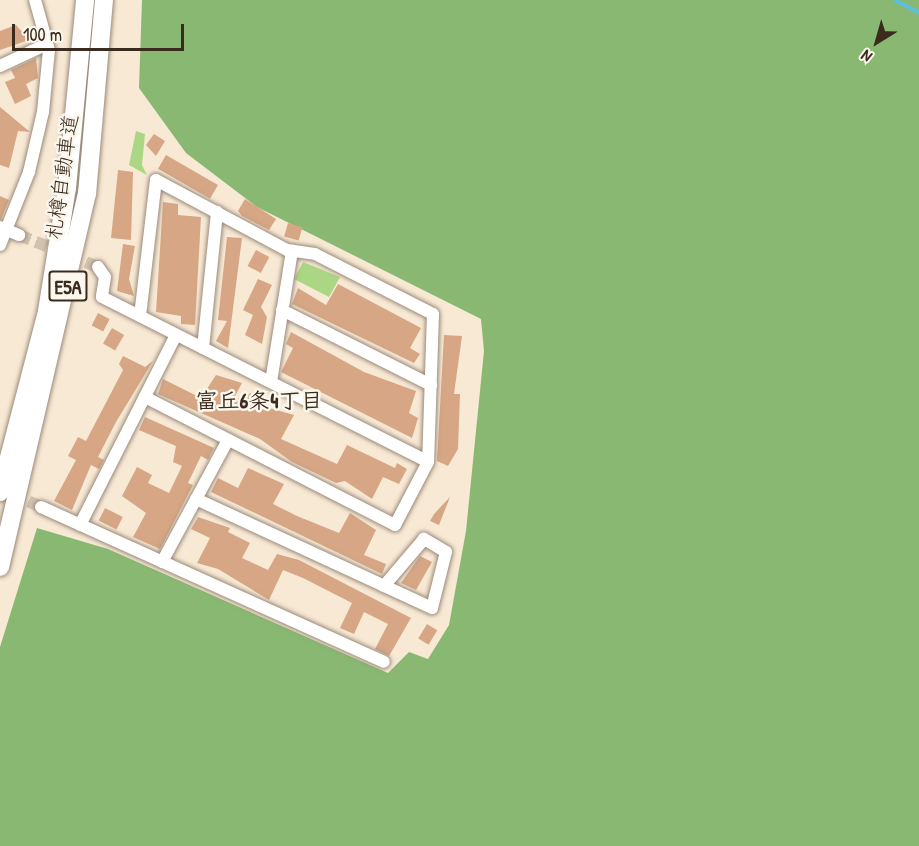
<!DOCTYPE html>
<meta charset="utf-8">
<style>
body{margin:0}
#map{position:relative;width:919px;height:846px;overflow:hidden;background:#f8e9d5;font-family:"Patrick Hand","Klee One",sans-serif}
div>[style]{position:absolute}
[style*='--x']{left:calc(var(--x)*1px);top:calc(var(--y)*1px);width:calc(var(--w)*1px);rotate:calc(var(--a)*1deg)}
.green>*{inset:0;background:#abd784}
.forest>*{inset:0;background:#88b872}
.stream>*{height:4px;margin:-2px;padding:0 2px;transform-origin:2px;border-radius:2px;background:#5dbfdc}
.building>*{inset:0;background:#d6a685;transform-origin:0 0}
.minor-tunnel>*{height:12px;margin-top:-6px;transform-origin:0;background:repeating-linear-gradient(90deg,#d2c3b0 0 12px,transparent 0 18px)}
.roads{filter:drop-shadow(0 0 2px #9a8a7a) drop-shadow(0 0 2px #9a8a7a)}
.minor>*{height:12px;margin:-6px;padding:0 6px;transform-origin:6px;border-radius:6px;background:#fff}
.highway>*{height:18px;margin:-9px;padding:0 9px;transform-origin:9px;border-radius:9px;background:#fff}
span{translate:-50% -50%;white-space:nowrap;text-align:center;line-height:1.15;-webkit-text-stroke:5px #fbf7ec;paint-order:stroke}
.shield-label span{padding:2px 4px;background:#fbf7ec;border:2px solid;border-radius:4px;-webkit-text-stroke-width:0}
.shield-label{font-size:20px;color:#3b2a1e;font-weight:700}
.street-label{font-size:21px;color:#3b2a1e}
.neighbourhood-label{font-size:22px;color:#3b2a1e;font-weight:700}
.north{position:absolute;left:847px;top:12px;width:60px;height:60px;-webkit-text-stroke:4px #fbf7ec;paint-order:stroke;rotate:217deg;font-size:16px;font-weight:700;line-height:24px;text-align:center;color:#3b2a1e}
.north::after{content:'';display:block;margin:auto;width:21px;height:27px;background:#3b2a1e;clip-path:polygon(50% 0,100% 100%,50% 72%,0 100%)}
.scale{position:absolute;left:12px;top:24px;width:172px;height:27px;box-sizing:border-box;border:3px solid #3b2a1e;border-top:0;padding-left:8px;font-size:18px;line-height:21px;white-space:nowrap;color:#3b2a1e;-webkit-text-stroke:4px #fbf7ec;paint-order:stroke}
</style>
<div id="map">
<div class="green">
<i style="clip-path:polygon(136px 131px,145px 134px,142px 165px,147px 175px,129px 165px)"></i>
<i style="clip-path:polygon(303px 262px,340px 277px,329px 297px,294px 279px)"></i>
</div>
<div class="forest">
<i style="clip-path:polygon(142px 0,919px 0,919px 846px,0 846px,0 647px,37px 528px,108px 549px,388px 673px,409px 652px,428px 659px,449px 625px,466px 531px,484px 351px,481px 319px,257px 207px,186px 153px,139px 88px)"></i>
</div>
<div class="stream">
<i style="--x:895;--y:0;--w:27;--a:28"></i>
</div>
<div class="building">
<i style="clip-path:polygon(16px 25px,29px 40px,0 50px,0 31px)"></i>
<i style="clip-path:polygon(36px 58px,38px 78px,26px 84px,31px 96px,15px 104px,5px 82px,15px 78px,11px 70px)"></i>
<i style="clip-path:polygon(0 107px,30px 132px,18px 131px,9px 168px,0 165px)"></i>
<i style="clip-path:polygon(154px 134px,165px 141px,156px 156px,146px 145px)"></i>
<i style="left:166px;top:155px;width:60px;height:16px;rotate:30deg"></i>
<i style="clip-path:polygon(118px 170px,133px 172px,131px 240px,111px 238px)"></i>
<i style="clip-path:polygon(0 196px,9px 200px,1px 219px,0 219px)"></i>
<i style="clip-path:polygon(245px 199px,276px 219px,269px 230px,242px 216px,238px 211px)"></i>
<i style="clip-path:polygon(163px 202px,178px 204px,178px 215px,201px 217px,195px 325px,181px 324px,181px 316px,156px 312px)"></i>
<i style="left:288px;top:223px;width:15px;height:14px;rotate:16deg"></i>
<i style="clip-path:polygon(227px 237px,242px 238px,228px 348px,216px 341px,227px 321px,218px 320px)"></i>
<i style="clip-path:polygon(123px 244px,135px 246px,129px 279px,134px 296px,117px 291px)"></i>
<i style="left:256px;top:250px;width:15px;height:18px;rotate:28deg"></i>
<i style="clip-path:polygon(258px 279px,272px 285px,261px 307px,267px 317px,262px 344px,245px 335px,253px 315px,243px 310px)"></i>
<i style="clip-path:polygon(338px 284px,421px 328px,410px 348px,420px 354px,414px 363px,292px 304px,298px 288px,326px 305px)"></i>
<i style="left:98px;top:313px;width:13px;height:14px;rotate:27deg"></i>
<i style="left:112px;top:328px;width:14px;height:18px;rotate:30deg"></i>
<i style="clip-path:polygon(291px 332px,364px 372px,416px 391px,409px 413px,418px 418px,412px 438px,281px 372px,293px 348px,286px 344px)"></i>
<i style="clip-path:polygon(444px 335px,462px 336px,454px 394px,460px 394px,458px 449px,448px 466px,437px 461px)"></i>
<i style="clip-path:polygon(123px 356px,145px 367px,153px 361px,116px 422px,98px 457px,104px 460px,99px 469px,91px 465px,72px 510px,54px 501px,76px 460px,68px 456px,78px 437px,86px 441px,123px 370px,119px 364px)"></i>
<i style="clip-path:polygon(216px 375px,242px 383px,233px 400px,251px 393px,266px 407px,294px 415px,281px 439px,337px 464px,347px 445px,395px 468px,397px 463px,407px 469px,399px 484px,383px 477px,372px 499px,345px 481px,336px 483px,292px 462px,260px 439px,158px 394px,163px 379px,201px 398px)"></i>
<i style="clip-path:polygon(145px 417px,214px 448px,208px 460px,201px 456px,188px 483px,193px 485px,160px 549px,133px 537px,146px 513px,122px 496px,137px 467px,152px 475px,148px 483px,169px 493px,182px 466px,173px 462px,176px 446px,139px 430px)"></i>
<i style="clip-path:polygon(248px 468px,284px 484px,273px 504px,297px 516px,339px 533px,350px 513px,376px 530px,364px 555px,386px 564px,382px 574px,211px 492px,218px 478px,238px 488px)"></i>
<i style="clip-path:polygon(450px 497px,439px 525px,430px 521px,434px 514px)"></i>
<i style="left:105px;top:508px;width:20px;height:14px;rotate:27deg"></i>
<i style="clip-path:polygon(198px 517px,230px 528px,228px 532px,250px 543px,242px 558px,268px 570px,277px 554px,299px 560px,411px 618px,389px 656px,375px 649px,388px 624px,364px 612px,354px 634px,340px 628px,352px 603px,303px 578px,283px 570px,269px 600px,218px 569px,197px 563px,210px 538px,191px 529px)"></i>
<i style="clip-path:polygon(420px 556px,432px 562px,416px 590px,401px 583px)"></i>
<i style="left:427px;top:624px;width:12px;height:17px;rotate:31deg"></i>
</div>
<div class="minor-tunnel">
<i style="--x:19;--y:235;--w:85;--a:22.1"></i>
<i style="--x:12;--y:494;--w:32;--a:24"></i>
</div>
<div class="roads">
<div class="minor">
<i style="--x:0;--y:66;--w:52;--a:-25.1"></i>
<i style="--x:0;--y:227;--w:21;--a:23"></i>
<i style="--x:0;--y:245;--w:79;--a:-68.3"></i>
<i style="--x:29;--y:172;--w:62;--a:-76.9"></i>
<i style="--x:43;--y:112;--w:62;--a:-84.5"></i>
<i style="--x:49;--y:50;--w:52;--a:-105.6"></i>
<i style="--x:98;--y:267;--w:12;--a:55"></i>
<i style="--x:105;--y:277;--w:20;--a:99"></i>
<i style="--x:102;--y:297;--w:365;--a:26.8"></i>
<i style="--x:282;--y:310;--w:167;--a:26.7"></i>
<i style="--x:140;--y:316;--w:137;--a:-83.3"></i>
<i style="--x:156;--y:180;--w:149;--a:28.1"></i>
<i style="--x:287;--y:250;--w:28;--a:8"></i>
<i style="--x:315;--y:254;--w:132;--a:27"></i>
<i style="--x:433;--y:314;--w:148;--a:91.9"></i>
<i style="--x:428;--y:462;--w:71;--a:117.6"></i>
<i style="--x:395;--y:525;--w:281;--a:-152.9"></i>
<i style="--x:203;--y:348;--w:137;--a:-84.1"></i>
<i style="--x:271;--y:382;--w:133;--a:-80.9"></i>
<i style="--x:196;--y:499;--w:260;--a:24.8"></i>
<i style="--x:432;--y:608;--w:58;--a:-76"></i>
<i style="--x:446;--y:552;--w:26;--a:-149"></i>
<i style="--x:424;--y:539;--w:62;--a:130.4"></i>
<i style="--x:41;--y:507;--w:376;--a:24.3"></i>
<i style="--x:80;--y:525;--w:213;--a:-63.2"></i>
<i style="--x:162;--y:562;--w:139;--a:-61.6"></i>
</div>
<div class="highway">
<i style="--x:0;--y:492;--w:187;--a:-75.4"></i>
<i style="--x:47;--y:311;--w:125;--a:-80.8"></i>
<i style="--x:67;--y:188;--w:189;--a:-84.5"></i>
<i style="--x:0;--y:567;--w:383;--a:-76.9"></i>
<i style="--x:87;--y:194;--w:195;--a:-85"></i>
</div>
</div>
<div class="shield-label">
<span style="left:68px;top:286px">E5A</span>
</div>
<div class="street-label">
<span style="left:62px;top:177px;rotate:-82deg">札樽自動車道</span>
</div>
<div class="neighbourhood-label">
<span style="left:259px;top:401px">富丘6条4丁目</span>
</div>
<div class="north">N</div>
<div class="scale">100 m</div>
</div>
